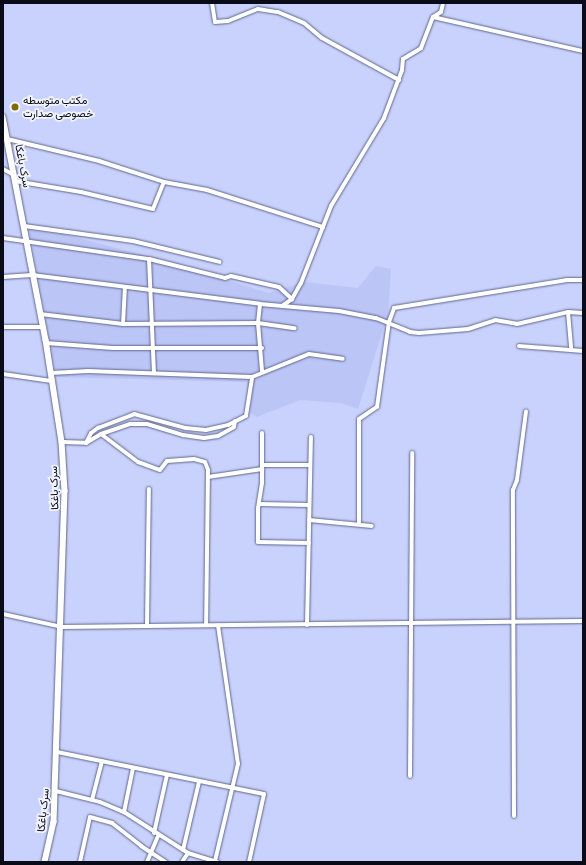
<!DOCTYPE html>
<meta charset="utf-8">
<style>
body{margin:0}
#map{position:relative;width:586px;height:865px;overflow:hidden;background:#c9d2fc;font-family:Commissioner,Vazirmatn,sans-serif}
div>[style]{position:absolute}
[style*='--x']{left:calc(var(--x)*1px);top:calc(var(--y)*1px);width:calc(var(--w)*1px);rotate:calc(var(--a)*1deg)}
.built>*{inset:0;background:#bbc5f6}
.roads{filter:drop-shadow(0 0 1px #60678c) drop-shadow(0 0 1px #60678c)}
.minor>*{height:4px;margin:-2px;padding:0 2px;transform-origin:2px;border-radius:2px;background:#fff}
.tertiary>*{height:5.5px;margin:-2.75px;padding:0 2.75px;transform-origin:2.75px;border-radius:2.75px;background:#fff}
.dots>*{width:11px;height:11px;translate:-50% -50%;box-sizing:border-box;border:2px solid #f3f5fe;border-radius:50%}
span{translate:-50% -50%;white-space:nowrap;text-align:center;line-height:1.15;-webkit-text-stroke:3.5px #f3f5fe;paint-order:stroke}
.poi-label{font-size:11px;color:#090b19}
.left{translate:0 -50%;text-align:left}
.street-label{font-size:11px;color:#090b19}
.frame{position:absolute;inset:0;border:4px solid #090b19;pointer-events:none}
</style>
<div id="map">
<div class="built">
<i style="clip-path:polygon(29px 229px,63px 234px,147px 256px,269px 293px,304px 282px,358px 288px,376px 266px,391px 269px,388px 314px,358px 409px,341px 403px,300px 400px,257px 417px,250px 412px,247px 382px,56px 377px)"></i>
</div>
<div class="roads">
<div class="minor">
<i style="--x:212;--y:3;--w:19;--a:81"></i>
<i style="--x:215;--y:22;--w:13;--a:-4"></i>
<i style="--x:228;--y:21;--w:32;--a:-22"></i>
<i style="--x:258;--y:9;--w:20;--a:9"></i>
<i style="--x:278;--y:12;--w:28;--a:23"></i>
<i style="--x:304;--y:23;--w:23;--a:40"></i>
<i style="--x:322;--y:38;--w:88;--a:28.6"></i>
<i style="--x:433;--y:17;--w:154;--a:12.8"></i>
<i style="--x:7;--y:139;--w:95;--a:13.4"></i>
<i style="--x:99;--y:161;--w:68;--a:17.9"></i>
<i style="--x:164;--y:182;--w:44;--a:10.5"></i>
<i style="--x:207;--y:190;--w:122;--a:17.7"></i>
<i style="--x:3;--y:169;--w:13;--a:29"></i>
<i style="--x:15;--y:181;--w:67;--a:9.5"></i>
<i style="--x:81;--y:192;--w:74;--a:13.3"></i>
<i style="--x:153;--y:209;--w:29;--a:-68"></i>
<i style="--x:24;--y:226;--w:110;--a:7.8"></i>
<i style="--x:133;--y:241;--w:89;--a:13.6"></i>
<i style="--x:3;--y:238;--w:148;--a:8.2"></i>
<i style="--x:149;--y:259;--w:78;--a:14"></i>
<i style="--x:225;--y:278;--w:6;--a:-18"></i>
<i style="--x:231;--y:276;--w:49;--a:12.9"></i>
<i style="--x:279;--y:287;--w:18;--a:43"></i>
<i style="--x:149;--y:259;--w:114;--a:87.5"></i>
<i style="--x:3;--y:277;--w:29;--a:-4"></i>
<i style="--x:32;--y:275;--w:230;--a:7.2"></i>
<i style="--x:260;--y:304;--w:79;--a:5.1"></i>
<i style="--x:339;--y:311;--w:38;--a:11"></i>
<i style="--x:376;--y:318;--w:37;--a:22"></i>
<i style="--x:410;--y:332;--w:9;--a:6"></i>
<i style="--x:419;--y:333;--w:49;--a:-4.7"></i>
<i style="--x:468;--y:329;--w:28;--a:-18"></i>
<i style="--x:495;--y:320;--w:22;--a:10"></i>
<i style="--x:517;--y:324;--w:52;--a:-13.2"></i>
<i style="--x:568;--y:312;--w:15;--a:4"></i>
<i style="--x:260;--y:304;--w:19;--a:96"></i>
<i style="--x:258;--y:323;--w:48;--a:85.2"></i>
<i style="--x:282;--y:306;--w:12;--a:-35"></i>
<i style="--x:292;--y:299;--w:18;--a:-61"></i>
<i style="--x:301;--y:283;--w:83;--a:-68.7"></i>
<i style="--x:331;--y:206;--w:103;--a:-58.9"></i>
<i style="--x:384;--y:118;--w:51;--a:-69.4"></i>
<i style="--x:402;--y:70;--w:11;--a:-85"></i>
<i style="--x:403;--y:59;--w:21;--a:-31"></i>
<i style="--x:421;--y:48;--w:33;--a:-69"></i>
<i style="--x:433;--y:17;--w:9;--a:-32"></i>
<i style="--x:441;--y:12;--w:9;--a:-77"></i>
<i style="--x:568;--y:312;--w:36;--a:85"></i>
<i style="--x:40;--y:314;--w:84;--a:6.9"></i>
<i style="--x:123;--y:324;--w:135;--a:-0.4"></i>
<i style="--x:258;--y:323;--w:37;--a:8"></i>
<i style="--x:123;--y:324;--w:37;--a:-87"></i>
<i style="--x:3;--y:327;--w:40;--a:0"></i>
<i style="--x:46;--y:343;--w:67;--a:4.3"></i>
<i style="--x:113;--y:348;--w:149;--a:0"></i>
<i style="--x:519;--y:346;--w:64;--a:4.5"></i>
<i style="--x:51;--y:373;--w:37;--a:-3"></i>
<i style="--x:88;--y:371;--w:164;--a:2.1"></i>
<i style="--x:252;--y:377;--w:61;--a:-22"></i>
<i style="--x:309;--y:354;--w:34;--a:8"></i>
<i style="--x:3;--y:374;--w:49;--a:8.1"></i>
<i style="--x:262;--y:433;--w:50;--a:90"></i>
<i style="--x:262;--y:483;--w:25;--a:99"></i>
<i style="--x:258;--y:508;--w:34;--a:90"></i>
<i style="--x:258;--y:542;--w:51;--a:1.1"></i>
<i style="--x:101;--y:434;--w:46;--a:37.1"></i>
<i style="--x:138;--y:462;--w:23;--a:20"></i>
<i style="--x:160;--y:470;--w:11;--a:-52"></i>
<i style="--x:167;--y:461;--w:27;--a:-4"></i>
<i style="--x:194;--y:459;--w:11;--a:15"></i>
<i style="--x:205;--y:462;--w:9;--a:69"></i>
<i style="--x:208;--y:470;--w:155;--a:90.7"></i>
<i style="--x:62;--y:442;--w:24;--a:2"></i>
<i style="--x:86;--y:443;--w:17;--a:-31"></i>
<i style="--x:101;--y:434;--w:31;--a:-19"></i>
<i style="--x:130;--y:424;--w:17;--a:0"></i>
<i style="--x:147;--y:424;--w:38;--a:17"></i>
<i style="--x:183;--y:435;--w:21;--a:8"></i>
<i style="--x:204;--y:438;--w:14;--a:-8"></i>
<i style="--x:218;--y:436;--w:18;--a:-29"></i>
<i style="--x:234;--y:427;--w:6;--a:-81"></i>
<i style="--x:86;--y:443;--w:11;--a:-63"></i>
<i style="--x:91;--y:433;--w:9;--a:-36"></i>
<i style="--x:98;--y:428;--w:39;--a:-21"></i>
<i style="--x:134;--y:414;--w:54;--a:15.1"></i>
<i style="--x:186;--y:428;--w:20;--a:6"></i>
<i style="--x:206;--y:430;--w:23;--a:-13"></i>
<i style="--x:228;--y:425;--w:20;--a:-27"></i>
<i style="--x:246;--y:416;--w:39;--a:-81"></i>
<i style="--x:262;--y:465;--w:48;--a:0"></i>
<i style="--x:208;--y:477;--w:55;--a:-8.4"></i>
<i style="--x:259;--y:504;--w:50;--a:1.1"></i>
<i style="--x:309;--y:520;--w:63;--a:5.4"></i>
<i style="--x:359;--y:524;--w:105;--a:-90"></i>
<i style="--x:359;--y:419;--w:22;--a:-34"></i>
<i style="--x:377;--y:407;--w:86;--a:-82"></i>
<i style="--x:389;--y:322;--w:15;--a:-70"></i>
<i style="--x:394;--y:308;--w:174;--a:-9.2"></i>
<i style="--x:566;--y:280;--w:17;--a:0"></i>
<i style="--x:3;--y:614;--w:60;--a:12.4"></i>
<i style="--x:62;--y:627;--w:521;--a:-0.66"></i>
<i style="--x:147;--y:625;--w:136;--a:-89.2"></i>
<i style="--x:307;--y:625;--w:188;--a:-88.8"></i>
<i style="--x:57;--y:752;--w:211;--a:11.5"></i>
<i style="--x:264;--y:794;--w:70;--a:102.4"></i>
<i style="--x:410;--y:776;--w:323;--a:-89.6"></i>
<i style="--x:56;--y:791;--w:45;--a:14"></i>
<i style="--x:100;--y:802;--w:26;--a:23"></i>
<i style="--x:124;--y:812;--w:76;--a:32.6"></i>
<i style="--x:188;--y:853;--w:31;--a:17"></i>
<i style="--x:92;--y:800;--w:40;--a:-75.6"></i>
<i style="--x:124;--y:812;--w:45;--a:-78.4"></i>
<i style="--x:514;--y:816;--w:326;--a:-90.2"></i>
<i style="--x:513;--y:490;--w:11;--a:-68"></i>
<i style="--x:517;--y:480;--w:69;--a:-82.5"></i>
<i style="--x:154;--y:833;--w:59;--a:-77.4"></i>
<i style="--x:183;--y:850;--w:70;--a:-76.8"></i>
<i style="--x:215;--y:861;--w:100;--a:-76.7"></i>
<i style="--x:238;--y:764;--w:140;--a:-98.2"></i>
<i style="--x:80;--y:862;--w:46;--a:-77.5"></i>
<i style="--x:90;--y:817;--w:23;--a:15"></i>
<i style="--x:112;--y:823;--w:37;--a:38"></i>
<i style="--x:141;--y:846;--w:30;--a:33"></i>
<i style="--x:147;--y:862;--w:28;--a:-67"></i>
<i style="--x:182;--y:862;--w:11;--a:-56"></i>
</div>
<div class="tertiary">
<i style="--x:3;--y:117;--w:227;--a:79.1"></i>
<i style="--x:46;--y:340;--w:103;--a:81.1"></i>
<i style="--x:62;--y:442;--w:49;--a:86.5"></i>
<i style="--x:65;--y:491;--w:331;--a:91.9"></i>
<i style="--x:54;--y:822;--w:41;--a:102.7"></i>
</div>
</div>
<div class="dots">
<i style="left:15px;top:107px;background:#7e6b04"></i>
</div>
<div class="poi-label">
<span class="left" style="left:23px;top:107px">مکتب متوسطه<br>خصوصی صدارت</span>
</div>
<div class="street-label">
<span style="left:23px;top:166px;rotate:79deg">سرک باغکا</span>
<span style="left:54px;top:488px;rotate:-92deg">سرک باغکا</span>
<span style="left:43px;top:810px;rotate:-84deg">سرک باغکا</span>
</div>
<div class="frame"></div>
</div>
